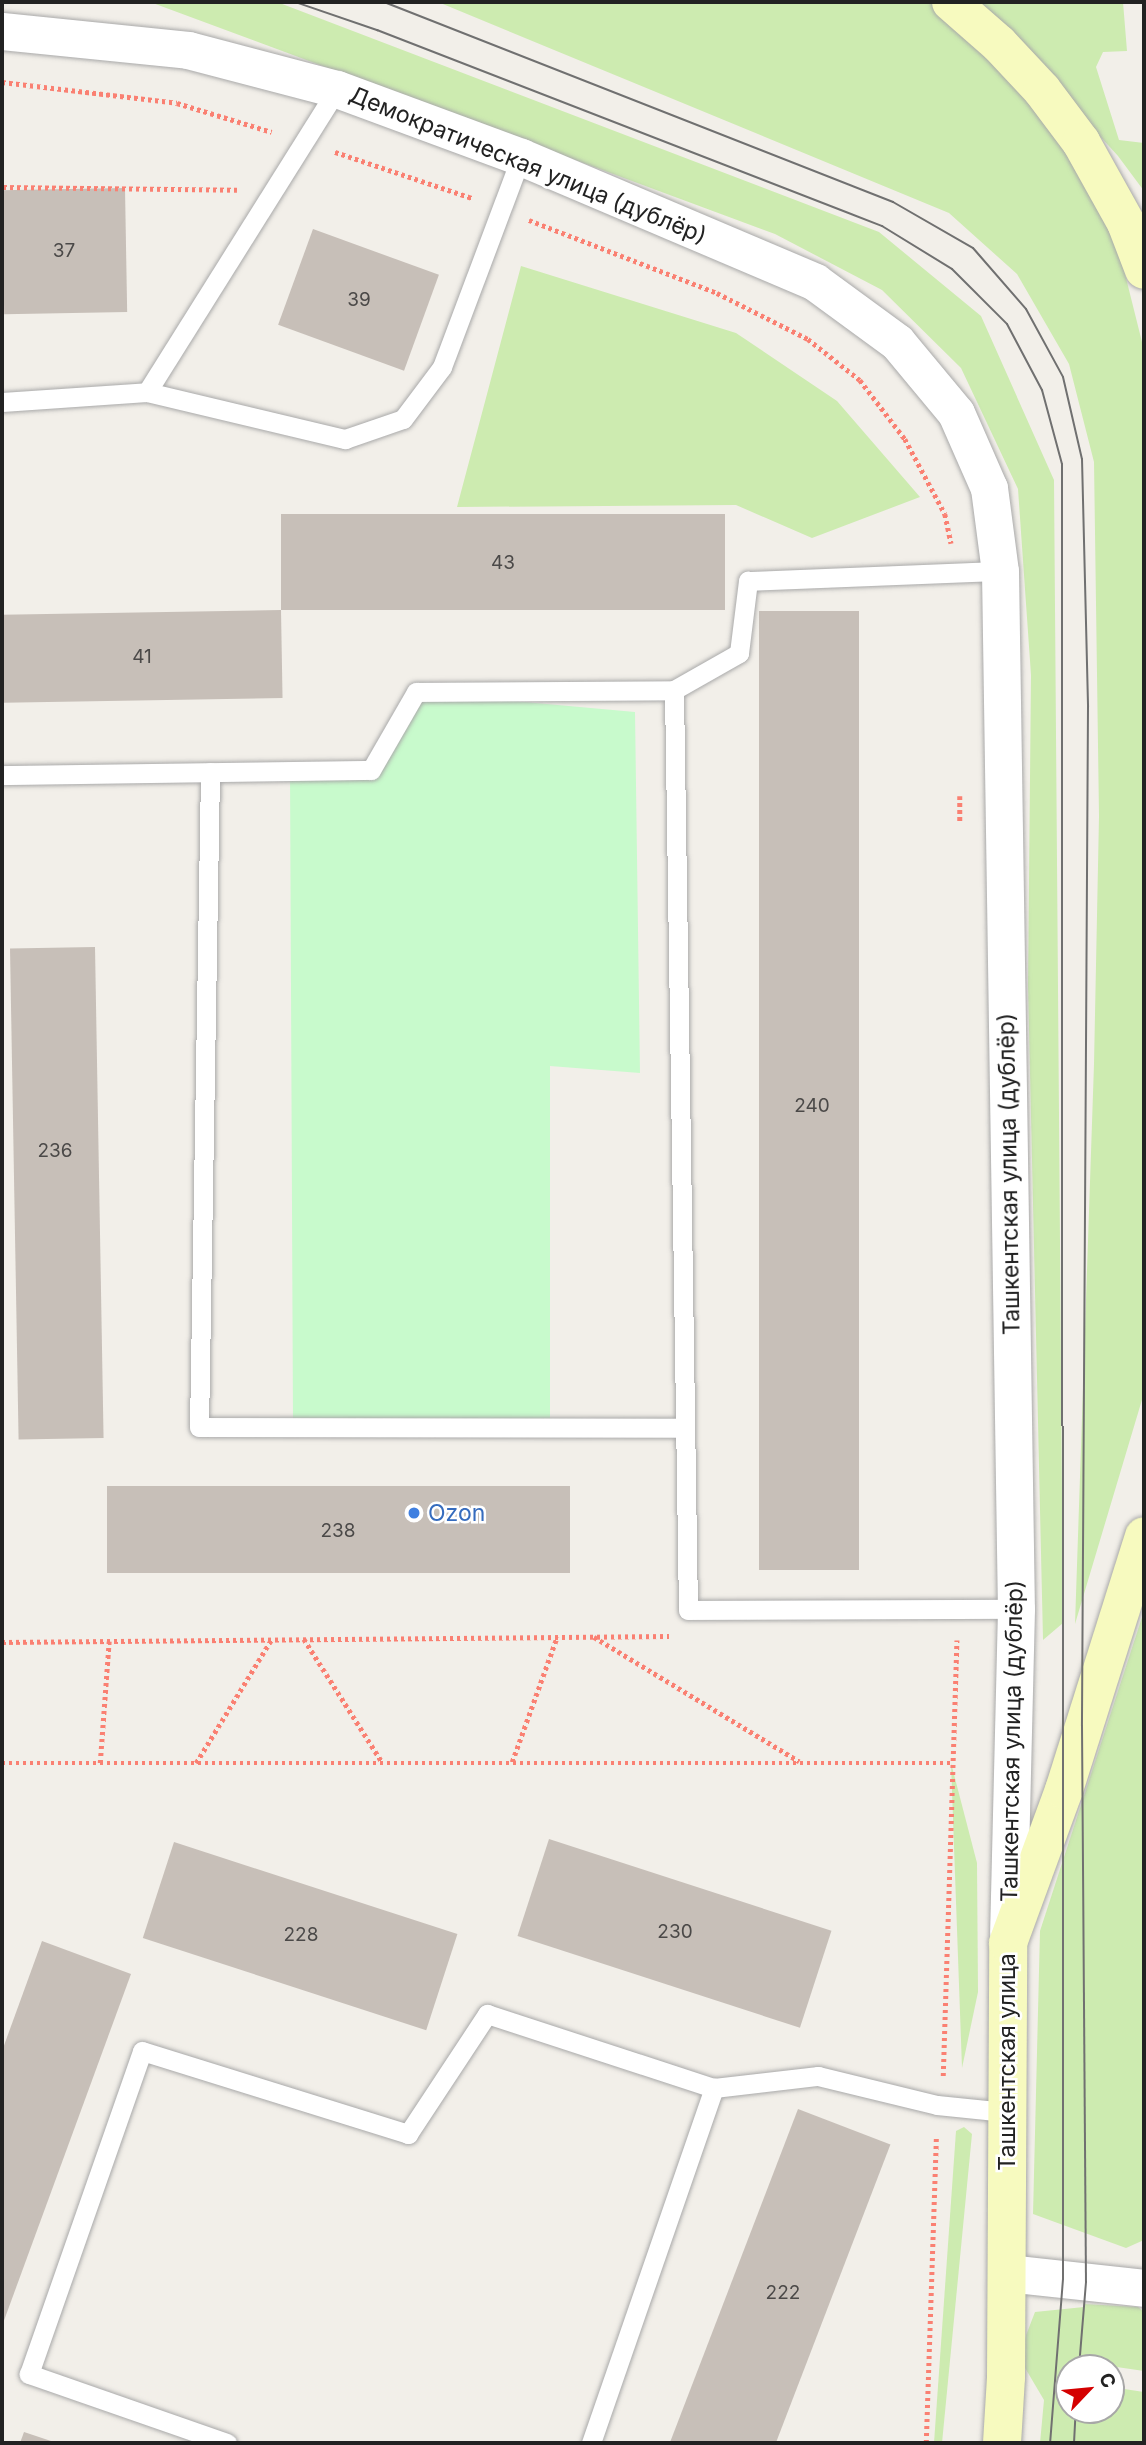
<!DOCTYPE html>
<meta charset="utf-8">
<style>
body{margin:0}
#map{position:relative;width:1146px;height:2445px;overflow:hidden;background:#f2efe9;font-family:Inter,sans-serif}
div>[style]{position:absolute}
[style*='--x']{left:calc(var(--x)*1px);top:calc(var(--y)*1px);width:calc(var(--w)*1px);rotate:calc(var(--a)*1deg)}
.grass>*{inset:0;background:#cdebb0}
.park>*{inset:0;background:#c8facc}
.building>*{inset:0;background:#c7bfb8;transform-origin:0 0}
.path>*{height:4.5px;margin-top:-2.25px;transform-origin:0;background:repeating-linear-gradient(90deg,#fa8072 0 3.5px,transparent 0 7px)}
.roads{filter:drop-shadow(0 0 2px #a9a9a9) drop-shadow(0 0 2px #a9a9a9)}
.service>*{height:19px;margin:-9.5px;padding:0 9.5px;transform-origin:9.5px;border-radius:9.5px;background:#fff}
.minor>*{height:37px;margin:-18.5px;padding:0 18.5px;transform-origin:18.5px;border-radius:18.5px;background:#fff}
.secondary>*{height:38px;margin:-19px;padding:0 19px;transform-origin:19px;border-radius:19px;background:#f7fabf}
.tram>*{height:2px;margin:-1px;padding:0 1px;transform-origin:1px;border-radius:1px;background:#707070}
.dots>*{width:19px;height:19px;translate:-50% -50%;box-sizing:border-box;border:4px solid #fff;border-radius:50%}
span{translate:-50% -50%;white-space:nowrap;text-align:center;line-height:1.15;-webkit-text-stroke:5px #fff;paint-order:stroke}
.number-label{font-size:19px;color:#4b4948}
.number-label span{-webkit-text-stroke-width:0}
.street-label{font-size:23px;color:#222}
.shop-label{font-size:23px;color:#366cbe}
.left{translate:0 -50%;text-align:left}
.frame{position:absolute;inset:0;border:4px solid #222;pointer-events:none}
.north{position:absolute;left:1055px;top:2354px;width:70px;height:70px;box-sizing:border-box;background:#fff;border:2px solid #a7a7a7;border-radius:50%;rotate:64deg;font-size:19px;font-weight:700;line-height:28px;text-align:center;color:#222}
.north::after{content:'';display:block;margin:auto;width:24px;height:32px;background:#d40000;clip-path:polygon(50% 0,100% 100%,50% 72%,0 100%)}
</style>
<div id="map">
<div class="grass">
<i style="clip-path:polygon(150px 2px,277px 2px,879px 232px,981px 316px,1054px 480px,1063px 1623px,1043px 1640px,1028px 985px,1031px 675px,1018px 489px,961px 368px,882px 290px,775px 234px)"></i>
<i style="clip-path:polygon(438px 2px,944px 2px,1061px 129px,1120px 254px,1144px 350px,1144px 1393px,1075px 1624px,1094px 1064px,1099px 816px,1094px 462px,1069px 364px,1017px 274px,949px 213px)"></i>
<i style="clip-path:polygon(978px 2px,1123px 2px,1127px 51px,1103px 52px,1096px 67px,1119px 140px,1144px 143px,1144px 191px,1118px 156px)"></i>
<i style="clip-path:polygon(521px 266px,736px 333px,837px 401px,920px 497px,812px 538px,736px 505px,457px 507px)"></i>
<i style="clip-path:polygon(1144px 1611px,1144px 2240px,1126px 2248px,1033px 2214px,1040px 1931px)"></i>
<i style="clip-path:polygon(951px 1763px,977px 1863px,978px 1992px,962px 2068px)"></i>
<i style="clip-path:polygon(964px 2127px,972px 2134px,942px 2443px,934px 2443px,956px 2131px)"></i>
<i style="clip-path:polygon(1084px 2304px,1138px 2307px,1144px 2312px,1144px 2371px,1103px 2365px,1103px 2368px,1069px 2368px,1069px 2410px,1111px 2410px,1111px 2387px,1144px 2392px,1144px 2443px,1040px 2443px,1044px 2400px,1018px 2356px,1035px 2312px,1084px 2307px)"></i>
</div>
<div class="park">
<i style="clip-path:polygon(416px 692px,635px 712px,640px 1073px,550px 1066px,550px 1427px,293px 1427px,290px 771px,371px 770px)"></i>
</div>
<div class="building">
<i style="left:125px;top:188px;width:124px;height:123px;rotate:89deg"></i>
<i style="left:313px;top:229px;width:134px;height:102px;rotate:20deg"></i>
<i style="left:281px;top:514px;width:444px;height:96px"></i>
<i style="left:281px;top:610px;width:88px;height:279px;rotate:89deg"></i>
<i style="left:759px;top:611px;width:100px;height:959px"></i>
<i style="left:95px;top:947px;width:491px;height:85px;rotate:89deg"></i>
<i style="left:107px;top:1486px;width:463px;height:87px"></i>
<i style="left:549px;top:1839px;width:297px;height:102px;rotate:18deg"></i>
<i style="left:174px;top:1842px;width:298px;height:101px;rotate:18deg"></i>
<i style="clip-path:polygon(42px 1941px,131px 1974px,2px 2326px,2px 2051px)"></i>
<i style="left:798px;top:2109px;width:99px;height:356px;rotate:21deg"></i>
<i style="clip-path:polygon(24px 2432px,57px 2443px,20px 2443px)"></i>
</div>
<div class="path">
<i style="--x:2;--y:82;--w:176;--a:6.8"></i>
<i style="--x:177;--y:103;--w:99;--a:17"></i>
<i style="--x:335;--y:152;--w:145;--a:18.6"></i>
<i style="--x:3;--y:187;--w:234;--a:0.7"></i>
<i style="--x:529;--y:220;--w:202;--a:21.2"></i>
<i style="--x:717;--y:293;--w:102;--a:26.8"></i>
<i style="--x:808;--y:339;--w:66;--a:38.3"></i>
<i style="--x:860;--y:380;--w:74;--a:52.7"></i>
<i style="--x:905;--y:439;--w:85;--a:61.9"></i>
<i style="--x:945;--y:514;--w:30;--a:78"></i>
<i style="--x:960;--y:796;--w:26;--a:90"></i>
<i style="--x:594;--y:1637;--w:240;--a:31.2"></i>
<i style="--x:304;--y:1639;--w:146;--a:57.6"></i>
<i style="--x:2;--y:1642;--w:667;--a:-0.52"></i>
<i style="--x:512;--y:1762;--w:133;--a:-70.2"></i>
<i style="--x:2;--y:1763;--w:949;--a:0"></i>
<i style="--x:100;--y:1763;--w:122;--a:-85.8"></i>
<i style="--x:196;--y:1763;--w:144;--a:-58.6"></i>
<i style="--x:943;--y:2076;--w:436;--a:-88.2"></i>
<i style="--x:926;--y:2443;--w:307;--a:-88.1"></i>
</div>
<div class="roads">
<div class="service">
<i style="--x:147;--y:392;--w:204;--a:13.4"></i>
<i style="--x:345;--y:439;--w:61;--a:-19"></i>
<i style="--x:403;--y:419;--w:65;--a:-53.1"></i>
<i style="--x:442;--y:367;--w:224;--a:-69.4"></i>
<i style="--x:2;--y:402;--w:145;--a:-3.9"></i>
<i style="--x:147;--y:392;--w:358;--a:-57.9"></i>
<i style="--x:674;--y:690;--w:75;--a:-29.6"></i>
<i style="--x:739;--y:653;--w:73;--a:-82.9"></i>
<i style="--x:748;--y:581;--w:252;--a:-2.3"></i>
<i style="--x:210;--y:772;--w:655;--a:90.96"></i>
<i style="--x:199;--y:1427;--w:486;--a:0.1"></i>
<i style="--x:2;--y:775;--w:369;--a:-0.8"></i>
<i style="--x:371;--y:770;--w:90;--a:-60"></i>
<i style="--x:416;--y:692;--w:258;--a:-0.4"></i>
<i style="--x:674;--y:690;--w:920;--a:89.13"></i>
<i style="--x:688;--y:1610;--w:328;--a:-0.2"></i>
<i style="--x:227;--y:2443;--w:210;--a:-160.8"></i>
<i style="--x:29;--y:2374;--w:342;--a:-70.7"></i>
<i style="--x:142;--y:2051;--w:279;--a:17.3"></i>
<i style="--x:408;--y:2134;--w:144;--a:-56.6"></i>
<i style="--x:487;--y:2014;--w:239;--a:18.1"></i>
<i style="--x:714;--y:2088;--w:105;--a:-6.6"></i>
<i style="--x:818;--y:2076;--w:122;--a:13.7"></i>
<i style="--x:937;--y:2105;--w:69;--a:5.8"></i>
<i style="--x:591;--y:2443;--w:376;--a:-70.9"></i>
</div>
<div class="minor">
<i style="--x:2;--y:31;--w:187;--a:5.8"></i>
<i style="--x:188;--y:50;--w:154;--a:14.7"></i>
<i style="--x:337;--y:89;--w:196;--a:20.3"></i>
<i style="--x:521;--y:157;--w:319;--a:23"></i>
<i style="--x:815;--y:282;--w:102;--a:36.2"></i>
<i style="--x:897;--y:342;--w:92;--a:50.3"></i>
<i style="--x:956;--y:413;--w:82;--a:66.3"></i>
<i style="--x:989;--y:488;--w:84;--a:82.5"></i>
<i style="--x:1000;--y:571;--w:1038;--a:89.12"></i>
<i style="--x:1016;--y:1609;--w:323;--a:91.4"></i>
<i style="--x:1007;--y:2273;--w:138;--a:6.2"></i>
</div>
<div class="secondary">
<i style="--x:951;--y:2;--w:64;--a:41.2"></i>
<i style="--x:999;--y:44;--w:63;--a:46.9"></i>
<i style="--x:1042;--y:90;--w:65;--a:53.1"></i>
<i style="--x:1081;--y:142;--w:93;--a:60.9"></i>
<i style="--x:1126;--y:223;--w:50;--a:69"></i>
<i style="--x:1002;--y:2443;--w:66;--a:-86.5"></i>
<i style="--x:1006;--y:2377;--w:434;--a:-89.7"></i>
<i style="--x:1008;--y:1943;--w:163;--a:-69.9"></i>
<i style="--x:1064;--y:1790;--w:266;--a:-72.5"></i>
</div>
</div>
<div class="tram">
<i style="--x:295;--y:2;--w:87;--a:18.9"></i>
<i style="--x:377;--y:30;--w:542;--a:21.21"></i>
<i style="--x:882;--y:226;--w:82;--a:31.6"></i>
<i style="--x:952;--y:269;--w:78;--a:45"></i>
<i style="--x:1007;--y:324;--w:75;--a:62.1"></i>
<i style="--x:1042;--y:390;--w:77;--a:74.9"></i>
<i style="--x:1062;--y:464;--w:1815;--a:89.97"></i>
<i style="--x:1063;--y:2279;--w:165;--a:94.5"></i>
<i style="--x:384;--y:2;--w:547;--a:21.45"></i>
<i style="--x:893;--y:202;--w:92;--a:29.9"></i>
<i style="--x:973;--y:248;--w:81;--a:49"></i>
<i style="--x:1026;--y:309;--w:77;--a:61.4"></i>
<i style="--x:1063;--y:377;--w:84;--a:77"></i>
<i style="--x:1082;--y:459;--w:248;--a:88.6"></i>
<i style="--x:1088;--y:707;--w:1019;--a:90.34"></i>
<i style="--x:1082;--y:1726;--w:556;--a:89.59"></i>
<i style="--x:1086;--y:2282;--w:86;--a:94.7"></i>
<i style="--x:1074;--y:2443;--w:33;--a:-87"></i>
</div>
<div class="dots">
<i style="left:414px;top:1513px;background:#3f7fe0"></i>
</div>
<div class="number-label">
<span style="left:64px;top:251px">37</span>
<span style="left:359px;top:300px">39</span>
<span style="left:503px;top:563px">43</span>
<span style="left:142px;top:657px">41</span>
<span style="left:812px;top:1106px">240</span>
<span style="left:55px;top:1151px">236</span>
<span style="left:338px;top:1531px">238</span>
<span style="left:675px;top:1932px">230</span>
<span style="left:301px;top:1935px">228</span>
<span style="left:783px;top:2293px">222</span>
</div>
<div class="street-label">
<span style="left:528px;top:165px;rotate:22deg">Демократическая улица (дублёр)</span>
<span style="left:1009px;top:1174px;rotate:-91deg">Ташкентская улица (дублёр)</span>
<span style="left:1012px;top:1741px;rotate:-89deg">Ташкентская улица (дублёр)</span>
<span style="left:1007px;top:2062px;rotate:-90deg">Ташкентская улица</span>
</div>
<div class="shop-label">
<span class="left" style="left:428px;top:1513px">Ozon</span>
</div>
<div class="frame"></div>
<div class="north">С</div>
</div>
